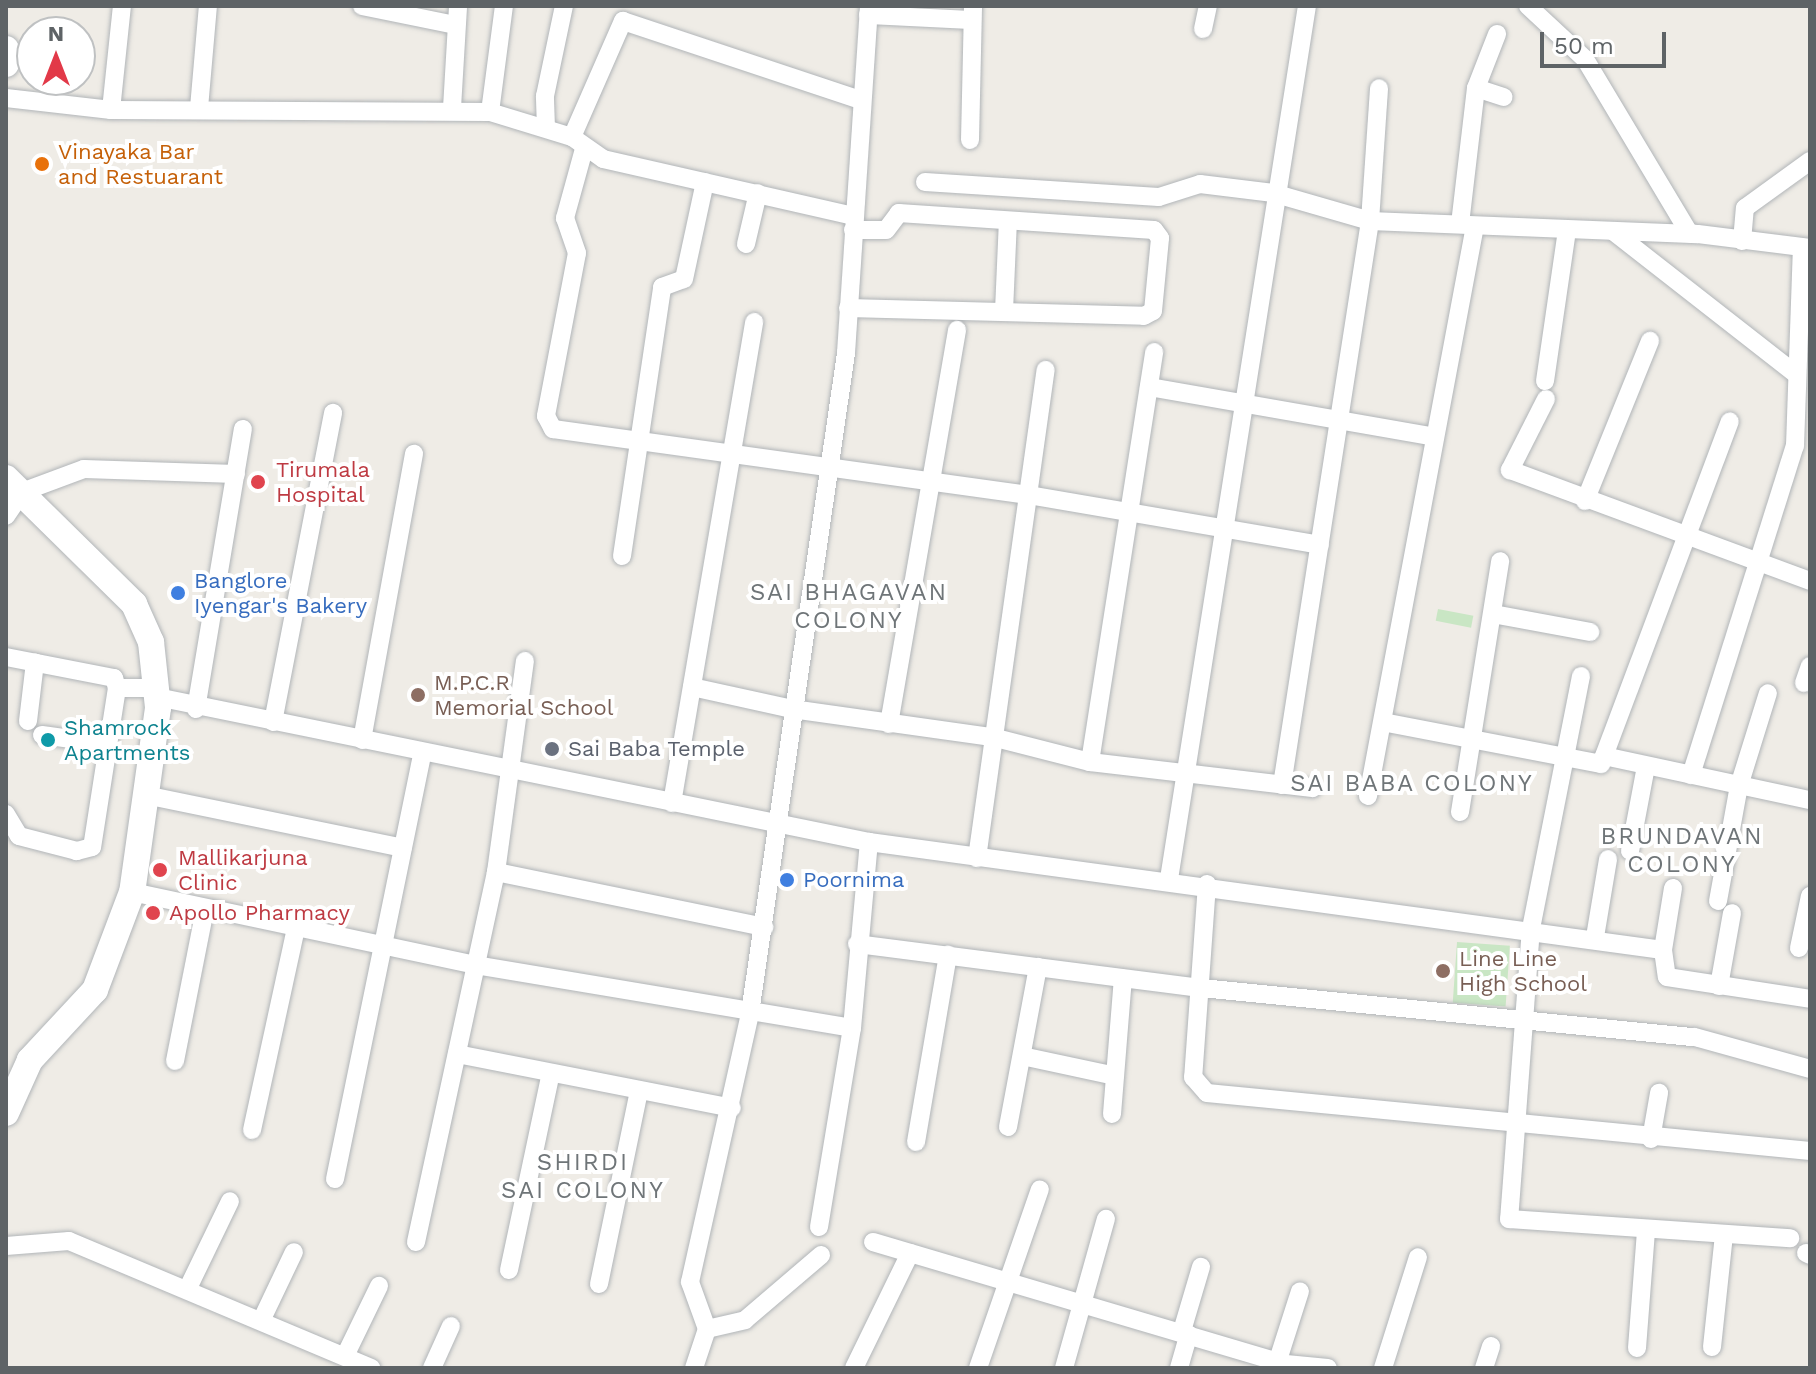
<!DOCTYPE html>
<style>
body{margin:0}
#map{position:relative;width:1816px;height:1374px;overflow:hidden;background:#efece6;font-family:"Work Sans",sans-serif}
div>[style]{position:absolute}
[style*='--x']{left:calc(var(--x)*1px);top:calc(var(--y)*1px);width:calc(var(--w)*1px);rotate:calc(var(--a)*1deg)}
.green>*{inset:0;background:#c9e6c4;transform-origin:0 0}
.roads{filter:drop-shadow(0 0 2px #b1b5b8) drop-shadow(0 0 2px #b1b5b8)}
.street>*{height:18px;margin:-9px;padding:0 9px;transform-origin:9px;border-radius:9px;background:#fff}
.secondary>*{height:26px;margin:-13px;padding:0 13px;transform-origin:13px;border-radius:13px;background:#fff}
.dots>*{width:22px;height:22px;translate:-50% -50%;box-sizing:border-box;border:4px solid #fff;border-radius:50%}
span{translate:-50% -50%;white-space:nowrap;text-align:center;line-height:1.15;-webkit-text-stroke:8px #fff;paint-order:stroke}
.food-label{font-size:22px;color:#c56008}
.left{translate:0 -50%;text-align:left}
.health-label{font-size:22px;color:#be3a42}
.shop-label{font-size:22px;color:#366cbe}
.education-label{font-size:22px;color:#785e54}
.culture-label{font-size:22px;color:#0d838f}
.worship-label{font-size:22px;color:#5b616d}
.neighbourhood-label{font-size:24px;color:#6f7578;letter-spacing:2px}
.frame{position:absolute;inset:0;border:8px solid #5e6366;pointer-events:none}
.north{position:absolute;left:16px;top:16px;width:80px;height:80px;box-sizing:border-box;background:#fff;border:2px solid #bfc1c2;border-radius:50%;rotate:0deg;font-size:22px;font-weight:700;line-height:32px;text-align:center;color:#5e6366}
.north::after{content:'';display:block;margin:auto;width:28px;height:36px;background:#e23948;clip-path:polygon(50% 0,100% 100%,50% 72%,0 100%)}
.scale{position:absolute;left:1540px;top:32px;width:126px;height:36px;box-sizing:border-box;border:4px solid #5e6366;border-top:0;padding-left:10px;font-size:24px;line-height:28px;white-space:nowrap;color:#5e6366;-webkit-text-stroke:6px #fff;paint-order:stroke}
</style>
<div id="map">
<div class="green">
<i style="left:1438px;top:609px;width:36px;height:12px;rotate:11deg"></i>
<i style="left:1457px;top:942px;width:53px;height:61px;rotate:4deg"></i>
</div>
<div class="roads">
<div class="street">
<i style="--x:362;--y:6;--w:95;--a:11.5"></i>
<i style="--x:1528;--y:6;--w:78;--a:42.9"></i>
<i style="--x:1585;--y:59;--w:203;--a:59.1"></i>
<i style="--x:1689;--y:233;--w:7;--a:8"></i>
<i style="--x:868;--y:15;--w:104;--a:2.8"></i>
<i style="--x:1203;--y:29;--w:24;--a:-78"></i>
<i style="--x:1476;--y:88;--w:29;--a:18"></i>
<i style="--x:6;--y:98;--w:106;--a:6.5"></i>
<i style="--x:111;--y:110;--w:379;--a:0.3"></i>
<i style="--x:490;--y:112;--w:86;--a:17"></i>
<i style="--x:572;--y:137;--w:38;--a:35"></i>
<i style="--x:603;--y:159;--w:257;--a:12.8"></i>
<i style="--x:199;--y:108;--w:102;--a:-85"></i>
<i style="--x:452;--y:108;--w:102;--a:-86.6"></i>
<i style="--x:111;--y:110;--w:105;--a:-84"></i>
<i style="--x:490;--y:112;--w:107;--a:-82.5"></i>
<i style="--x:546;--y:128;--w:32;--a:-92"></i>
<i style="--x:545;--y:96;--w:92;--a:-78.1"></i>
<i style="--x:572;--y:137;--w:127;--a:-66.3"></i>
<i style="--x:623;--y:21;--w:251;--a:18.4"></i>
<i style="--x:970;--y:140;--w:134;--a:-88.7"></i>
<i style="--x:584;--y:149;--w:72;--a:105.4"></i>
<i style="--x:565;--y:218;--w:37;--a:71"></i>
<i style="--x:577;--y:253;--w:166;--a:100.8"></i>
<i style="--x:546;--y:416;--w:15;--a:62"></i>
<i style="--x:553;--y:429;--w:480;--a:7.9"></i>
<i style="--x:1028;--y:495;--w:296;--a:9.7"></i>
<i style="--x:925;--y:182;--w:234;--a:3.7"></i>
<i style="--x:1159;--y:197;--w:43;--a:-17.6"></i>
<i style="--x:1200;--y:184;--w:74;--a:7"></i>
<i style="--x:1273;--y:193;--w:101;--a:16.1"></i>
<i style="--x:1370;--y:221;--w:328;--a:2.3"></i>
<i style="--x:1698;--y:234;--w:113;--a:7.1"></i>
<i style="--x:1460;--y:224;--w:137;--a:-83.3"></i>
<i style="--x:1476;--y:88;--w:58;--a:-68.7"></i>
<i style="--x:1614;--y:232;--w:231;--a:38"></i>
<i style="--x:1742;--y:241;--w:33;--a:-85"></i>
<i style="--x:1745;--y:208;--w:80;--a:-35.9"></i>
<i style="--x:746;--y:244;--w:52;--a:-76.8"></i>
<i style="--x:848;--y:308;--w:296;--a:1.5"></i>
<i style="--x:1144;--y:316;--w:10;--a:-29"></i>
<i style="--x:1153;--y:311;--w:73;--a:-84.5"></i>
<i style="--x:1160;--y:238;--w:10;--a:-127"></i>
<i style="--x:1154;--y:230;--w:256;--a:-176.2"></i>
<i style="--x:899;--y:213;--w:21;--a:127"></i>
<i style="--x:886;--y:230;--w:33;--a:180"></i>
<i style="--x:1004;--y:311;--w:90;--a:-87.5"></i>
<i style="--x:1545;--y:381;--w:153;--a:-81.7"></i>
<i style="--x:1149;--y:387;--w:290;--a:9.9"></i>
<i style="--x:1546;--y:399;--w:80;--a:116.9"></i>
<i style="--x:1510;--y:470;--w:320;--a:20.3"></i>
<i style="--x:1585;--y:501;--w:173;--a:-67.9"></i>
<i style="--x:6;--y:516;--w:29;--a:-56"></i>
<i style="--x:22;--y:492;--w:66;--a:-20.4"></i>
<i style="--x:84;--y:469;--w:152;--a:1.9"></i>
<i style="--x:622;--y:556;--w:272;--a:-81.5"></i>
<i style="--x:662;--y:287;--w:23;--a:-20"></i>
<i style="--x:684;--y:279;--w:99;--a:-77.8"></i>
<i style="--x:1493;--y:614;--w:99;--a:10.5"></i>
<i style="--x:6;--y:657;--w:110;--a:11"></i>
<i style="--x:114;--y:678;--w:10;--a:73"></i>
<i style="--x:117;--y:688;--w:161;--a:98.9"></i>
<i style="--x:92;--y:847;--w:16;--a:165"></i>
<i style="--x:77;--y:851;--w:60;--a:-165.5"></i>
<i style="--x:19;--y:836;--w:26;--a:-121"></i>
<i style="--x:1581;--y:676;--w:257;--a:101.2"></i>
<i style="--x:1531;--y:928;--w:292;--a:94.3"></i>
<i style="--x:1509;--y:1219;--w:282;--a:3.9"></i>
<i style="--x:1804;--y:683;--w:18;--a:-71"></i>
<i style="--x:692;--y:687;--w:102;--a:12.4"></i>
<i style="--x:792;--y:709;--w:202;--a:8"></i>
<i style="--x:992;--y:737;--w:101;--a:14.3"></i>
<i style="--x:1090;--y:762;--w:224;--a:6.7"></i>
<i style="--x:117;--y:688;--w:39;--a:0"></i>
<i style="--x:157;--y:697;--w:727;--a:11.51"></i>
<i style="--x:869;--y:842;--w:801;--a:7.75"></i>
<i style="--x:196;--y:709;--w:284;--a:-80.5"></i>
<i style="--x:28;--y:721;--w:59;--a:-83.2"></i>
<i style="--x:273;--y:722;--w:315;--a:-79"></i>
<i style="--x:1383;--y:722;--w:222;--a:10.9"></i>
<i style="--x:1601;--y:764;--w:366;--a:-69.4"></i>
<i style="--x:889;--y:724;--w:400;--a:-80.2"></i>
<i style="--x:42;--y:735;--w:67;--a:7.8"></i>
<i style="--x:362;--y:740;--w:291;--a:-79.7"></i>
<i style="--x:1604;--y:756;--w:211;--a:12.1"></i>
<i style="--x:1090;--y:762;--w:415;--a:-81.1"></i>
<i style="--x:1691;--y:775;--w:345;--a:-72.5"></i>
<i style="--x:1795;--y:446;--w:198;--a:-88"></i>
<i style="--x:1282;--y:785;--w:571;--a:-81.13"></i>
<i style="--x:1370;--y:221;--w:133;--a:-86.1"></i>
<i style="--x:150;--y:796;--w:258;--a:11.6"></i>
<i style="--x:1368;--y:796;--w:580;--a:-79.37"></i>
<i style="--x:672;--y:803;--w:488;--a:-80.3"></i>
<i style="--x:1460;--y:812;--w:254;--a:-80.9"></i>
<i style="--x:1630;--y:851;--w:86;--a:-79.3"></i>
<i style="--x:977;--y:858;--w:493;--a:-82"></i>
<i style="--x:496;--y:872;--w:274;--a:11.6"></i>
<i style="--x:1169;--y:879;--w:884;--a:-81.02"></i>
<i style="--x:1207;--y:884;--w:194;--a:94.1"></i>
<i style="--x:1193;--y:1077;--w:21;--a:49"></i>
<i style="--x:1207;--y:1093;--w:606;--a:5.49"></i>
<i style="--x:1673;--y:888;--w:63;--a:99.2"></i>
<i style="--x:1663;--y:950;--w:27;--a:82"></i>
<i style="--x:1667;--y:977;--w:145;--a:8.7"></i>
<i style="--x:132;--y:892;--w:352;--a:12"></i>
<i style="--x:476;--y:965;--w:381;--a:9.5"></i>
<i style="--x:1718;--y:901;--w:117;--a:-79.7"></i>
<i style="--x:1739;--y:786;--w:97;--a:-72.7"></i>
<i style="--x:1595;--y:937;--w:79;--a:-80.5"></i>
<i style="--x:857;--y:944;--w:347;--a:7.3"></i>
<i style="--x:1201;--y:988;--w:496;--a:5.7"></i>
<i style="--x:1695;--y:1037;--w:119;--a:15.5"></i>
<i style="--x:1799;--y:948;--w:53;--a:-78.1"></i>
<i style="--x:1719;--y:986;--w:74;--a:-79.9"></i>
<i style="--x:457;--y:1054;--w:280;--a:11.1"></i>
<i style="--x:1022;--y:1056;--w:95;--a:12.1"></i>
<i style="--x:175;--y:1061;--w:154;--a:-78.8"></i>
<i style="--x:1112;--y:1114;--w:136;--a:-85.4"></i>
<i style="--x:1008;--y:1127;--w:163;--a:-79.4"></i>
<i style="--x:252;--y:1130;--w:206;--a:-77.7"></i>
<i style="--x:1651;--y:1139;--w:47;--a:-80.1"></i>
<i style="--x:916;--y:1142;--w:190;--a:-80.3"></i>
<i style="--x:335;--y:1179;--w:434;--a:-78.4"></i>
<i style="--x:819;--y:1227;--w:202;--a:-80.6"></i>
<i style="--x:852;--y:1028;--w:187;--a:-84.8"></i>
<i style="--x:416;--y:1242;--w:379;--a:-77.8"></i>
<i style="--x:496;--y:872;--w:213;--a:-82.2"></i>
<i style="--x:873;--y:1242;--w:431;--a:16.5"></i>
<i style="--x:1286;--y:1364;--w:42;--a:5.4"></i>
<i style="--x:6;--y:1246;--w:63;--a:-4.5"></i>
<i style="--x:69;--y:1241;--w:328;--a:22.8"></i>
<i style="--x:1806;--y:1253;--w:4;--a:27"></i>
<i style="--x:509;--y:1270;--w:201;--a:-78"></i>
<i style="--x:599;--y:1284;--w:198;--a:-78.3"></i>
<i style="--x:189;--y:1286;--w:94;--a:-64.2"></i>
<i style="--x:262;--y:1319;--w:74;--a:-64.5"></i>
<i style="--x:707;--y:1329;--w:39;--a:-13"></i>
<i style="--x:745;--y:1320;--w:100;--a:-40.5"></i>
<i style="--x:1182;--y:1331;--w:67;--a:-73.5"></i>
<i style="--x:1712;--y:1347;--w:113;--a:-83.9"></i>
<i style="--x:1637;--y:1348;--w:116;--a:-85.6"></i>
<i style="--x:345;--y:1356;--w:78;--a:-64.1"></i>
<i style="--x:1278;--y:1360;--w:72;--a:-72.3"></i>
<i style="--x:432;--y:1368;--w:46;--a:-65.7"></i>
<i style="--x:694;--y:1368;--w:41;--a:-71.6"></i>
<i style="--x:707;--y:1329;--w:50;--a:-109.9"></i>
<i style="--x:690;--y:1282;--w:276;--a:-77.4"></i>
<i style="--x:750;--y:1013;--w:667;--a:-81.72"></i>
<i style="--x:846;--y:353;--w:348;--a:-86.2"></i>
<i style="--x:854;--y:1368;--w:128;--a:-64"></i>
<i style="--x:978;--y:1368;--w:189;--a:-70.9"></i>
<i style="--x:1064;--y:1368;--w:155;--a:-74.3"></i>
<i style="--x:1179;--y:1368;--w:35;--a:-74"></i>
<i style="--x:1383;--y:1368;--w:116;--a:-72.5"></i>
<i style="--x:1484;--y:1368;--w:23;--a:-72"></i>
</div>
<div class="secondary">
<i style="--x:6;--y:49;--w:15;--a:90"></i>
<i style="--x:6;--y:478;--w:180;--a:44.5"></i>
<i style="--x:134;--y:604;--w:42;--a:65.9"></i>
<i style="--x:151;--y:642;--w:66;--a:83.9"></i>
<i style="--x:158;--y:708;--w:186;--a:98"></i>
<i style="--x:132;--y:892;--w:105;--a:110.7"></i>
<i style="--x:95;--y:990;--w:96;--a:132.9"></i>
<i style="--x:30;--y:1060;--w:58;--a:114.4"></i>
</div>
</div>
<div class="dots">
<i style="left:42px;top:164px;background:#e8710a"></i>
<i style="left:258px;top:482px;background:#e0444e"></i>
<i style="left:178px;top:593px;background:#3f7fe0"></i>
<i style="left:418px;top:695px;background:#8d6e63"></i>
<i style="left:48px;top:740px;background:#0f9aa8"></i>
<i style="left:552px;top:749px;background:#6b7280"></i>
<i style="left:160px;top:870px;background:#e0444e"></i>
<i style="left:787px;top:880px;background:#3f7fe0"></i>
<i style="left:153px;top:913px;background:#e0444e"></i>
<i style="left:1443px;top:971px;background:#8d6e63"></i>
</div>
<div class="food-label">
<span class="left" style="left:58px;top:164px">Vinayaka Bar<br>and Restuarant</span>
</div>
<div class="health-label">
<span class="left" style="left:276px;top:482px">Tirumala<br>Hospital</span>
<span class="left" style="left:178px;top:870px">Mallikarjuna<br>Clinic</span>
<span class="left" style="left:169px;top:913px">Apollo Pharmacy</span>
</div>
<div class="shop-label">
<span class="left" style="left:194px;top:593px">Banglore<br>Iyengar's Bakery</span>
<span class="left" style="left:803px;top:880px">Poornima</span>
</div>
<div class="education-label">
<span class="left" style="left:434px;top:695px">M.P.C.R<br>Memorial School</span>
<span class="left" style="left:1459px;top:971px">Line Line<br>High School</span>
</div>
<div class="culture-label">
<span class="left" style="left:64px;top:740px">Shamrock<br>Apartments</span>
</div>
<div class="worship-label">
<span class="left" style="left:568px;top:749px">Sai Baba Temple</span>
</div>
<div class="neighbourhood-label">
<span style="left:849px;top:607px">SAI BHAGAVAN<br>COLONY</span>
<span style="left:1412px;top:784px">SAI BABA COLONY</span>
<span style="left:1682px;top:851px">BRUNDAVAN<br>COLONY</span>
<span style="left:583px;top:1177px">SHIRDI<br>SAI COLONY</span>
</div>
<div class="frame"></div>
<div class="north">N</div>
<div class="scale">50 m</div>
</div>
